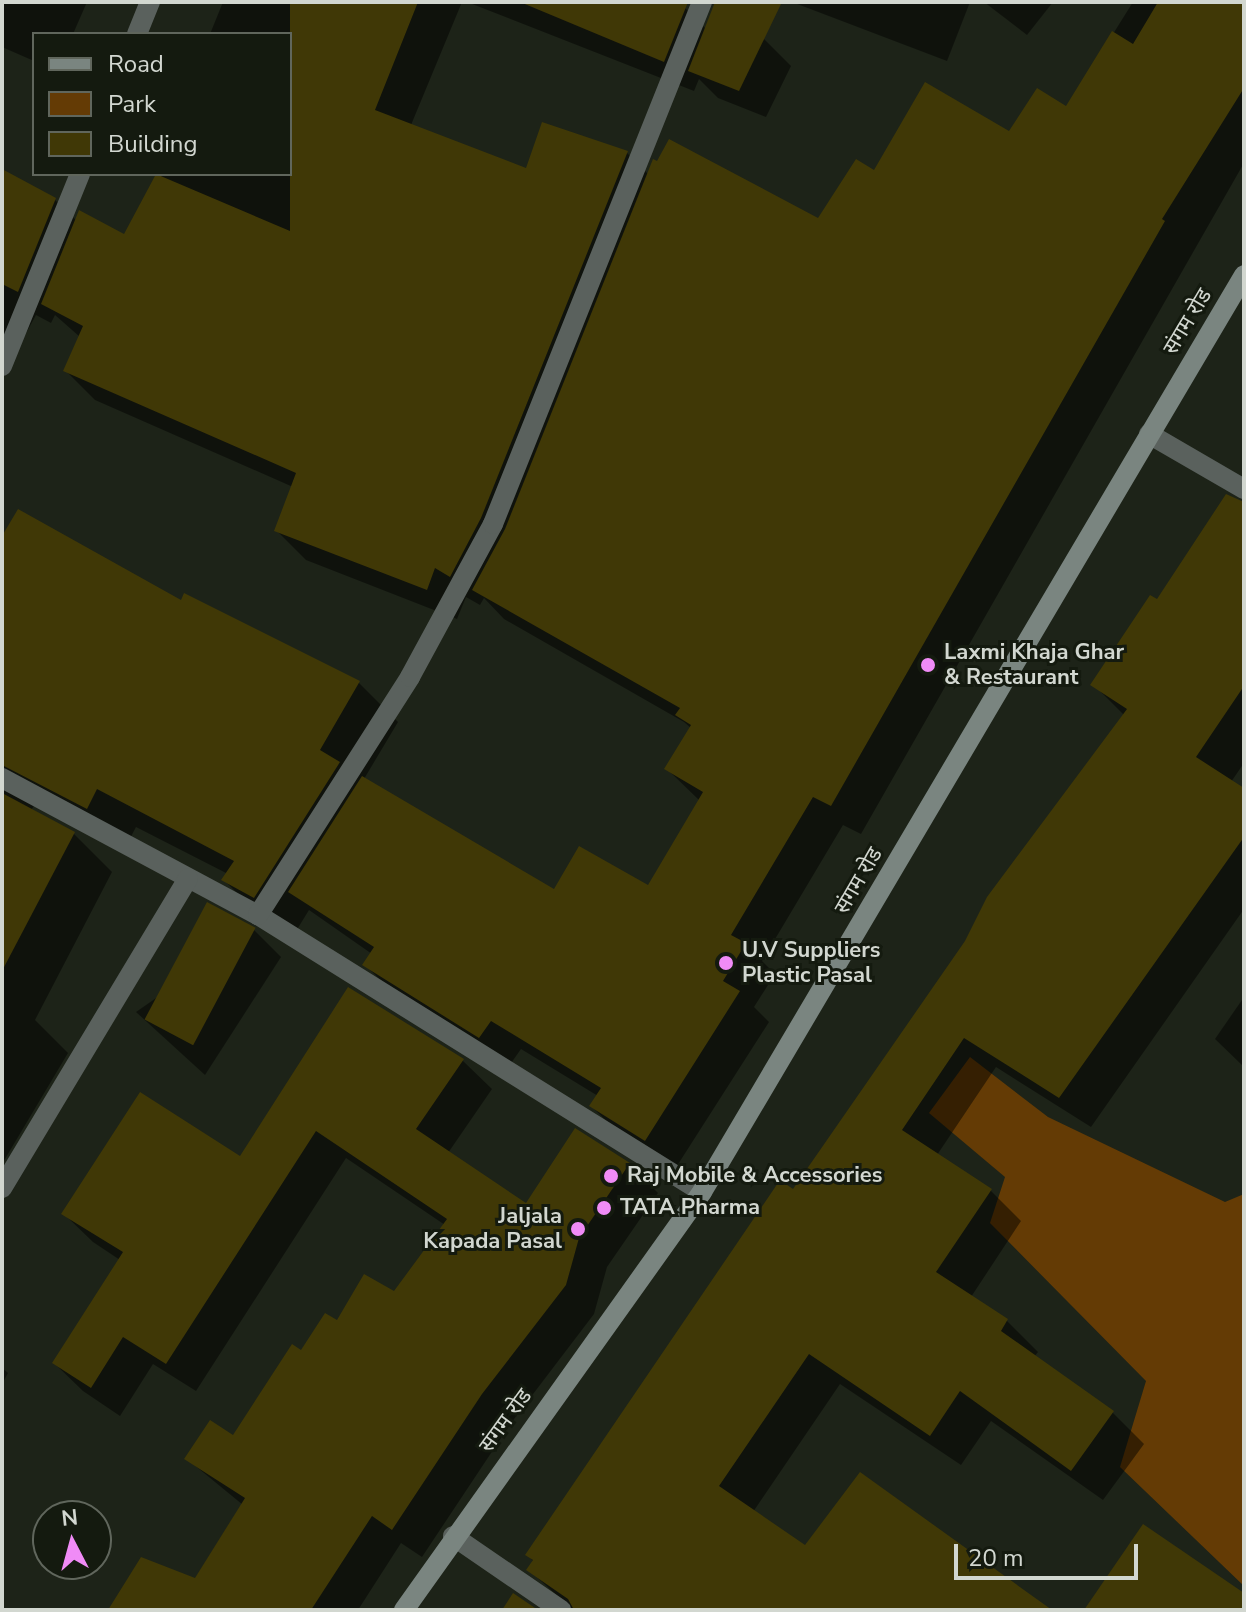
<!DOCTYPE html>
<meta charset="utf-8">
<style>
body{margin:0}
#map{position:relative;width:1246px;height:1612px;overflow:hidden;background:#1d2318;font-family:"Nunito Sans","Noto Sans Devanagari",sans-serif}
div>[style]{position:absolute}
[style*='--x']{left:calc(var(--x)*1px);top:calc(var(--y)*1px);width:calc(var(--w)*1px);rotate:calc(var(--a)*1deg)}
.green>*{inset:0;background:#643b05}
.shadow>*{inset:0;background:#0007}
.building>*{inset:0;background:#403806;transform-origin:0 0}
.street>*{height:20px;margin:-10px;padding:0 10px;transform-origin:10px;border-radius:10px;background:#5a615d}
.secondary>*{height:20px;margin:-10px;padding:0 10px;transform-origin:10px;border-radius:10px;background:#7a8580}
.dots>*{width:22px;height:22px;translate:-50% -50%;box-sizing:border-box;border:4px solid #141a0f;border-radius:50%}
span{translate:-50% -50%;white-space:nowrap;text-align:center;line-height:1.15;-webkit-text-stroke:6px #141a0f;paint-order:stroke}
.street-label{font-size:22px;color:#d2d7d0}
.poi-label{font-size:22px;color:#d2d7d0;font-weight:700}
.left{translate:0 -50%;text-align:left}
.right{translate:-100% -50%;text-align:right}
.frame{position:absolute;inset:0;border:4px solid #d2d7d0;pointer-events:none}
.legend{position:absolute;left:32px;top:32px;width:260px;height:144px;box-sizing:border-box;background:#141a0f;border:2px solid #60665c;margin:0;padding:10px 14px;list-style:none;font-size:24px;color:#d2d7d0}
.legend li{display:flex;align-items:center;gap:16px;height:40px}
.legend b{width:40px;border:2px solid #60665c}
.north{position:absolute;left:32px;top:1500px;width:80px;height:80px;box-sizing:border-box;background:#141a0f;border:2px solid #60665c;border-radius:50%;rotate:354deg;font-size:22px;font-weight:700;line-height:32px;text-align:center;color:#d2d7d0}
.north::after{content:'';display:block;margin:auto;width:28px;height:36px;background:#f08bf6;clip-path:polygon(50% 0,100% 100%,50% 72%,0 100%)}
.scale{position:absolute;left:954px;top:1544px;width:184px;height:36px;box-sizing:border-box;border:4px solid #d2d7d0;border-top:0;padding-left:10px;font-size:24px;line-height:28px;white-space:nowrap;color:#d2d7d0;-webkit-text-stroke:6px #141a0f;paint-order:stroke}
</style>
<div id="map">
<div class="green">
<i style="clip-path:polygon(970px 1057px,1048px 1117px,1225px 1202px,1244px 1194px,1244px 1586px,1120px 1467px,1146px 1381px,990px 1223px,1005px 1177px,929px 1113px)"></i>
</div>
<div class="shadow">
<i style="clip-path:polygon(2px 2px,87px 2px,73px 34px,34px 34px,34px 61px,2px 47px)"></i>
<i style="clip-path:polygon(223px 2px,462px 2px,411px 125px,527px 170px,627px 153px,649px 175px,819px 221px,875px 173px,1010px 134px,1066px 109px,1133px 2px,1244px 2px,1244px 163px,861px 834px,843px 825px,762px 961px,775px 974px,754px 1007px,769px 1022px,675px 1169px,621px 1135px,591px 1106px,598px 1096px,521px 1049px,509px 1066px,395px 994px,365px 965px,372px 954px,309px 910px,293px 936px,263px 919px,224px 880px,228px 874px,136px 827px,126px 846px,34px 806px,31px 810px,73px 833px,112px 872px,35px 1020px,68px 1053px,2px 1164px,2px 544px,182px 603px,359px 683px,398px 722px,364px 779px,554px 891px,648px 888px,700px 801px,667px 769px,691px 728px,684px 722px,504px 619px,484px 598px,480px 605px,466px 597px,457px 619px,306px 560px,276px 530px,293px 487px,95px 400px,65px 370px,80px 337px,55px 315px,51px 323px,36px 315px,2px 377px,2px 172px,55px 200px,77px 221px,125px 236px,159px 174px,290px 174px,290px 34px,210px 34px)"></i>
<i style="clip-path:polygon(467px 2px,669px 2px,685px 8px,707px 30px,764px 39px,791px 66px,766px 117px,718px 98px,699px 79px,694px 91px)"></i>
<i style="clip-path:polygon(792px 2px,970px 2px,947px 61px)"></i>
<i style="clip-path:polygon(984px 2px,1053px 2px,1027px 35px)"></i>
<i style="clip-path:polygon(1244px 504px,1244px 763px,1231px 782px,1244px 791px,1244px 909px,1091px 1127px,996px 1067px,937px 1155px,990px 1190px,1021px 1221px,971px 1297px,1007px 1321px,1038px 1352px,1034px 1357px,1113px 1413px,1144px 1444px,1103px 1500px,991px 1421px,961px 1465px,840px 1384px,753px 1512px,806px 1548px,1048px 1610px,573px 1610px,529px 1570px,534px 1562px,527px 1554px,793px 1191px,1125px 716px,1093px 684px)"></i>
<i style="clip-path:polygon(254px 930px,281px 957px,205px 1075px,136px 1012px)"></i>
<i style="clip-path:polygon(349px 989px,463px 1061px,492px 1089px,448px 1153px,526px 1206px,629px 1164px,658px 1193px,607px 1267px,594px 1314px,511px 1423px,422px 1557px,401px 1543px,358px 1610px,110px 1610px,196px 1580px,243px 1505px,187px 1459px,234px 1437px,301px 1353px,338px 1323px,395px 1294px,445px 1225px,346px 1158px,196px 1391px,153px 1364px,120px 1416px,83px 1391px,54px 1363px,120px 1260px,93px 1242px,64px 1214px,240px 1159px)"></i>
<i style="clip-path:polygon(1244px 997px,1244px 1067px,1215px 1039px)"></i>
<i style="clip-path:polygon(2px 1368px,8px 1373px,2px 1384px)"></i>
</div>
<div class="building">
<i style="clip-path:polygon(290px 2px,418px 2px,375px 110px,526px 168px,542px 122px,628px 151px,481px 518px,450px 577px,435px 568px,427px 590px,274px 531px,296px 473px,63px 371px,83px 326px,41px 304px,79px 210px,124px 234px,156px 174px,290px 231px)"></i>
<i style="clip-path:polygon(520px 2px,688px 2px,664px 62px)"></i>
<i style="clip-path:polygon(715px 2px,782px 2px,739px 91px,688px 71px)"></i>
<i style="clip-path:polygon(1158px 2px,1244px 2px,1244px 88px,1162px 219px,1165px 221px,831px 806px,813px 797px,731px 935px,746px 943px,723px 981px,740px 991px,645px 1141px,589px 1106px,601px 1088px,491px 1021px,479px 1038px,362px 965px,374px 947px,288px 892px,362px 776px,554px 889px,579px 846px,648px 885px,703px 792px,664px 769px,691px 725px,675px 715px,680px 708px,472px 590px,505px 529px,653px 159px,657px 161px,669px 139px,818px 218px,856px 159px,874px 170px,925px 82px,1009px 131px,1037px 88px,1066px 106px,1112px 31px,1133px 44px)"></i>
<i style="clip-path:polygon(2px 169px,56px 198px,18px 292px,2px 284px)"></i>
<i style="clip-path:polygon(1226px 494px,1244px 502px,1244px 686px,1196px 757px,1244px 788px,1244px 837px,1059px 1098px,964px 1038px,902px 1130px,992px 1189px,936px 1272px,1008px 1319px,1001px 1331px,1114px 1411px,1071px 1471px,960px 1391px,930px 1436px,809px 1354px,719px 1486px,805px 1545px,860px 1472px,1052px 1610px,574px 1610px,568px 1599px,526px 1570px,533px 1560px,525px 1555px,780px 1180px,793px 1189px,965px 941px,987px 897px,1127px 709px,1090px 685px,1150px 595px,1157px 599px)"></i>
<i style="clip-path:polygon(18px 509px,181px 600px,184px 593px,360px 681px,320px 750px,340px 762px,254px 898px,221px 880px,234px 861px,97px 789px,87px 809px,2px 765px,2px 536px)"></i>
<i style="clip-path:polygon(2px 793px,75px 832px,2px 971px)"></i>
<i style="left:207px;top:902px;width:55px;height:133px;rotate:28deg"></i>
<i style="clip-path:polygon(348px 987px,464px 1059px,416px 1129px,526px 1203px,575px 1128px,630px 1163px,579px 1238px,566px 1285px,482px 1394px,392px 1530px,372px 1516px,311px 1610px,108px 1610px,141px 1557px,195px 1578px,245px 1498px,184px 1459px,210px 1420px,233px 1435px,292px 1344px,301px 1350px,325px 1313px,337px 1320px,364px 1274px,394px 1291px,447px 1219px,316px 1131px,166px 1364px,123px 1337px,91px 1388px,52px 1363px,123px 1252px,61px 1214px,140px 1092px,240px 1156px)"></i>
<i style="clip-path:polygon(1143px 1524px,1244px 1593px,1244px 1610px,1084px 1610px)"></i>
<i style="clip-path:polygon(513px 1593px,538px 1610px,502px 1610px)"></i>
</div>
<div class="street">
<i style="--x:137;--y:34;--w:35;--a:-68"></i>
<i style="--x:2;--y:366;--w:207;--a:-67.9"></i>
<i style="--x:1149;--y:434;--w:110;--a:30.1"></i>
<i style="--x:2;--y:778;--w:290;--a:28.2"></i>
<i style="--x:258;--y:915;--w:523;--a:31.96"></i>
<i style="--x:258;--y:915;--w:282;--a:-57.4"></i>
<i style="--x:410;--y:677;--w:174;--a:-61.5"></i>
<i style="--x:493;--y:524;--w:562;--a:-68.18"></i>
<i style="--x:2;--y:1188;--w:361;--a:-59"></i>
<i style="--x:453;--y:1536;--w:131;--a:34.4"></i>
</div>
<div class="secondary">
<i style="--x:404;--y:1610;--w:513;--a:-54.51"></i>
<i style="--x:702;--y:1192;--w:1065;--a:-59.41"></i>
</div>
<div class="dots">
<i style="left:928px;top:665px;background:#f08bf6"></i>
<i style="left:726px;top:963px;background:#f08bf6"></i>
<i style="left:611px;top:1176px;background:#f08bf6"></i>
<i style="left:604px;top:1208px;background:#f08bf6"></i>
<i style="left:578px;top:1229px;background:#f08bf6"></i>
</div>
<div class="street-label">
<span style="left:1188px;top:322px;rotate:-59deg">संगम रोड</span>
<span style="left:859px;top:881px;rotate:-60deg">संगम रोड</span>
<span style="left:506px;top:1421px;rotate:-54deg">संगम रोड</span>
</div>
<div class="poi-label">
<span class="left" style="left:944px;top:665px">Laxmi Khaja Ghar<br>&amp; Restaurant</span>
<span class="left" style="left:742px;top:963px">U.V Suppliers<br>Plastic Pasal</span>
<span class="left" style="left:627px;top:1176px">Raj Mobile &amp; Accessories</span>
<span class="left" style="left:620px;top:1208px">TATA Pharma</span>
<span class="right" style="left:562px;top:1229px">Jaljala<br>Kapada Pasal</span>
</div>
<div class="frame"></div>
<ul class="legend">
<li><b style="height:10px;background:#7a8580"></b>Road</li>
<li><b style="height:22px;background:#643b05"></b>Park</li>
<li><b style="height:22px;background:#403806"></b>Building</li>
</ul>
<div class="north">N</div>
<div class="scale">20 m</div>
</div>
